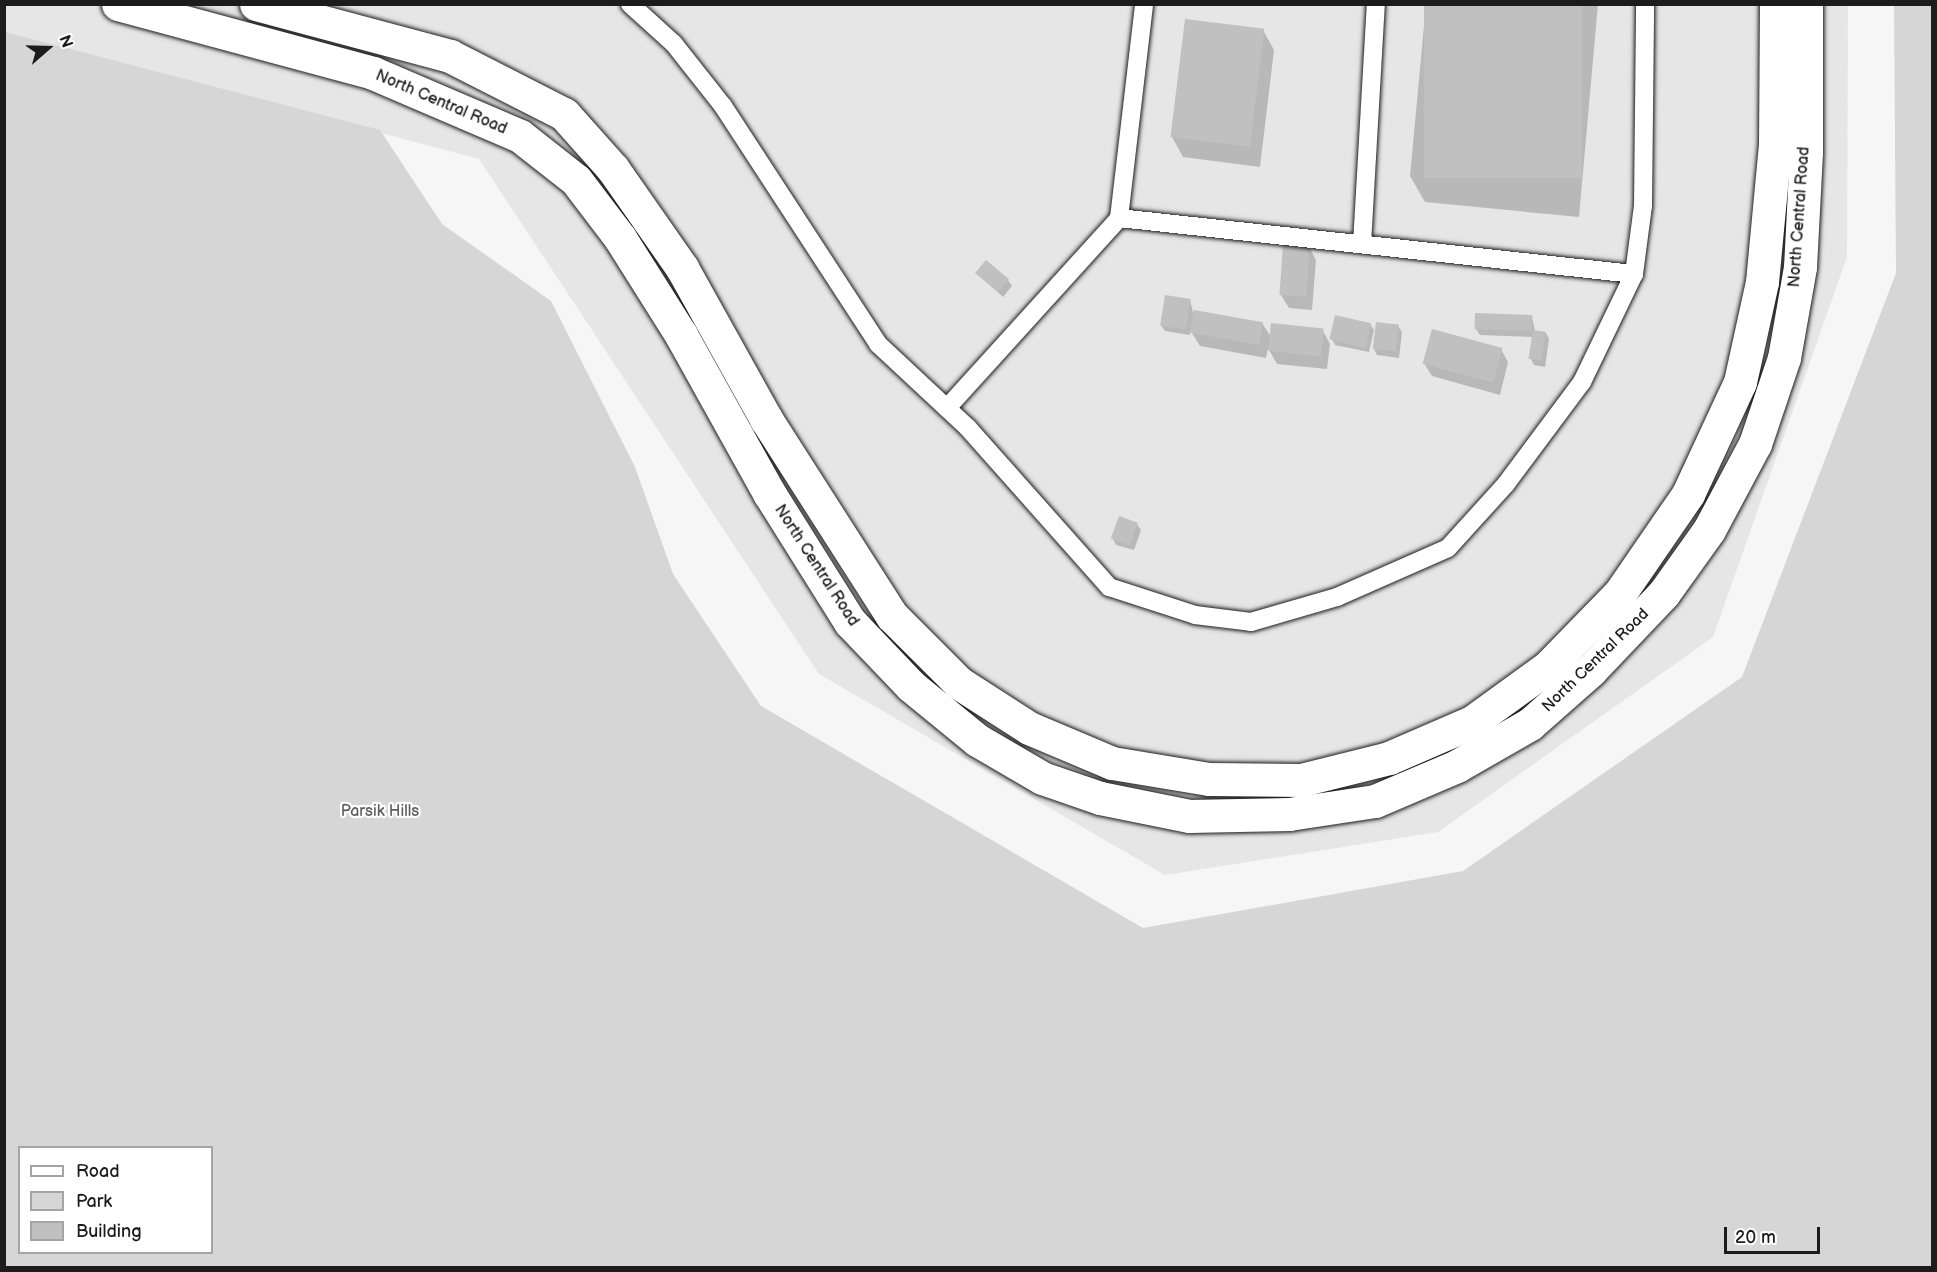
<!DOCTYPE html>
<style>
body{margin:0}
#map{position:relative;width:1937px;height:1272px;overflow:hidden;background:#f6f6f6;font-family:"Balsamiq Sans",sans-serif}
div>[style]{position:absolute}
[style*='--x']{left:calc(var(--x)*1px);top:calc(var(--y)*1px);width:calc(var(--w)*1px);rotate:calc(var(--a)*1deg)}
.built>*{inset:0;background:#e6e6e6}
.green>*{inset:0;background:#d6d6d6}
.shadow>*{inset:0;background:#0003}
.building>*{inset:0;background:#c0c0c0;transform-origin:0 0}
.roads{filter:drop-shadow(0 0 2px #1c1c1c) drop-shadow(0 0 2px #1c1c1c)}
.service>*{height:18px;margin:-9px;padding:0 9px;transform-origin:9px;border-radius:9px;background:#fff}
.secondary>*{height:33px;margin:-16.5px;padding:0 16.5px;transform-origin:16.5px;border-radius:16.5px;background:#fff}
span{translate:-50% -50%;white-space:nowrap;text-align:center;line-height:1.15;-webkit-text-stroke:4.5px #fff;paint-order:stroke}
.street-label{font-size:16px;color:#1c1c1c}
.park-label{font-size:16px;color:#5d5d5d}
.frame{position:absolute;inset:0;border:6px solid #1c1c1c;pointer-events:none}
.legend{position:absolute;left:18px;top:1146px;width:195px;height:108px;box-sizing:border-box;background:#fff;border:2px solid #a4a4a4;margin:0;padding:8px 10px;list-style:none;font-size:18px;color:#1c1c1c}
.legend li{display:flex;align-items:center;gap:12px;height:30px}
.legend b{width:30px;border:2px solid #a4a4a4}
.north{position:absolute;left:18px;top:18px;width:60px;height:60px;-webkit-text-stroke:4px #fff;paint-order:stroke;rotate:70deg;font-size:16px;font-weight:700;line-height:24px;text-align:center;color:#1c1c1c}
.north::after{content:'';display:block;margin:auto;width:21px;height:27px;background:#1c1c1c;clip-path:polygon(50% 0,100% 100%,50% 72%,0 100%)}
.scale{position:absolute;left:1724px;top:1227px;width:96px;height:27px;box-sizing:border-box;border:3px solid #1c1c1c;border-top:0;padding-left:8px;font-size:18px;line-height:21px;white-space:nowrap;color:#1c1c1c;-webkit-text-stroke:4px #fff;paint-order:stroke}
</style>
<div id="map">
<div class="built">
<i style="clip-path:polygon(4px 5px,1848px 5px,1847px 257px,1713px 637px,1438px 832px,1165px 875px,819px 674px,479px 159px,5px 33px)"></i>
</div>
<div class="green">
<i style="clip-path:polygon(evenodd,1894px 5px,1932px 5px,1932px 1267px,5px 1267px,5px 32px,380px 130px,442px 224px,551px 301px,635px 467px,673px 574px,761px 706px,1143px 928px,1463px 871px,1742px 677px,1896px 273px,1894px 5px,20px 1148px,212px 1148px,212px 1252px,20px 1252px,20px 1148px)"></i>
</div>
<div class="shadow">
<i style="clip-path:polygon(1426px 4px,1598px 4px,1579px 217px,1425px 202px,1410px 176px)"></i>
<i style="clip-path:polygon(1263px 30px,1274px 50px,1260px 167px,1183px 157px,1172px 137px)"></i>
<i style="clip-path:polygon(1309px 247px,1316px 260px,1312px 310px,1289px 308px,1281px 295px)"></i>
<i style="clip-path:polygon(977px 273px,1008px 280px,1012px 286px,1003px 297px)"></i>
<i style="clip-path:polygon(1190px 300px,1193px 312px,1262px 323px,1271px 337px,1323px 331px,1330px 344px,1327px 369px,1277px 364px,1268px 348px,1266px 358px,1200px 346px,1190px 330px,1190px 335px,1165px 331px,1161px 325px)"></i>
<i style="clip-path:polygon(1532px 316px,1535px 332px,1546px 333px,1549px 339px,1545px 367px,1534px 365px,1531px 359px,1534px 337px,1480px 335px,1476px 329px)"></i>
<i style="clip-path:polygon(1370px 324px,1374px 330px,1369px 352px,1335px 345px,1332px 339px)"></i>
<i style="clip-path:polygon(1398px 326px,1402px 332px,1399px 358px,1377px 355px,1374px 349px)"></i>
<i style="clip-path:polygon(1501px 349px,1508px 362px,1500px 395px,1432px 376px,1424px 363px)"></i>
<i style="clip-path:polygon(1137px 524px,1141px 530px,1134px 550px,1116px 545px,1113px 539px)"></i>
</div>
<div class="building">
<i style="left:1424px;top:4px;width:158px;height:174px"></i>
<i style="left:1185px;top:19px;width:80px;height:119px;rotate:7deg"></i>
<i style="left:1283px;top:244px;width:27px;height:51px;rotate:4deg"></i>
<i style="left:986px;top:260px;width:30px;height:17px;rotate:40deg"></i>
<i style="left:1165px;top:295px;width:26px;height:31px;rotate:9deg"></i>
<i style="left:1194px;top:310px;width:70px;height:23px;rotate:10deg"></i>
<i style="left:1475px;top:313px;width:57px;height:16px;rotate:2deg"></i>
<i style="left:1335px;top:315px;width:37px;height:25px;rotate:13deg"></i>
<i style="left:1376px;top:322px;width:23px;height:27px;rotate:7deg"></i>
<i style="left:1271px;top:323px;width:53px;height:28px;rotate:6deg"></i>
<i style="left:1432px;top:329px;width:73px;height:36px;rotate:15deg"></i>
<i style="left:1533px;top:330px;width:13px;height:29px;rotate:9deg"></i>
<i style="left:1119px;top:516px;width:20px;height:24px;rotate:20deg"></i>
</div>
<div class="roads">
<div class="service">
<i style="--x:630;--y:4;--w:59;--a:42.3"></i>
<i style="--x:674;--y:44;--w:79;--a:51.7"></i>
<i style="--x:723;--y:106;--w:284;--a:56.9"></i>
<i style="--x:878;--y:344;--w:123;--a:43"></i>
<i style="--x:968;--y:428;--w:213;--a:48.4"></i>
<i style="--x:1109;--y:587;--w:90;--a:18"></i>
<i style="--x:1195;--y:615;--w:56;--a:7.1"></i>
<i style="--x:1251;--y:622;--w:90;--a:-16.2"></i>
<i style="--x:1337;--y:597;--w:121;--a:-23.8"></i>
<i style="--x:1448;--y:548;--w:86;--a:-47.8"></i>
<i style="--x:1506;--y:484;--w:127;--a:-53.3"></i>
<i style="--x:1582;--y:382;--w:120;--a:-64.3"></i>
<i style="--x:1634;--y:274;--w:69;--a:-82.5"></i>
<i style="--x:1643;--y:206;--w:202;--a:-89.4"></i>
<i style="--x:1119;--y:218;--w:215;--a:-83.3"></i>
<i style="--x:1362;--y:244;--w:240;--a:-86.7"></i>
<i style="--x:947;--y:408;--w:256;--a:-47.8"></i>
<i style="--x:1119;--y:218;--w:518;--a:6.21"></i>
</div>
<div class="secondary">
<i style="--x:118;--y:4;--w:264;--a:15.1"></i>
<i style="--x:373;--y:73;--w:160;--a:23.2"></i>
<i style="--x:520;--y:136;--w:71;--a:38.2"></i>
<i style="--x:576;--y:180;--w:73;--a:52.8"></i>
<i style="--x:620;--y:238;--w:115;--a:57.8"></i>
<i style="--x:681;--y:335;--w:181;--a:60.9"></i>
<i style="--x:769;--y:493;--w:152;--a:57.9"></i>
<i style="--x:850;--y:622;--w:88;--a:46.4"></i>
<i style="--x:911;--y:686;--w:85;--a:39.3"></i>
<i style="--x:977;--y:740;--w:75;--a:30.3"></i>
<i style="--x:1042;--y:778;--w:61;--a:19"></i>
<i style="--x:1100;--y:798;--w:91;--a:11.4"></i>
<i style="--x:1189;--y:816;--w:100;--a:-1.1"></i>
<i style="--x:1289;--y:814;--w:87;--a:-8.6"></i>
<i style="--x:1375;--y:801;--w:89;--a:-23.1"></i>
<i style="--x:1457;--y:766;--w:84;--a:-29.9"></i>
<i style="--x:1530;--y:724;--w:81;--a:-41.5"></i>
<i style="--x:1591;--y:670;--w:106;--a:-46.5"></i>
<i style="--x:1664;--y:593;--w:77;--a:-54.5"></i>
<i style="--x:1709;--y:530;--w:98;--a:-61.9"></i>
<i style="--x:1755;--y:444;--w:91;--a:-71.4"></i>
<i style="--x:1784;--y:358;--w:92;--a:-80"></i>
<i style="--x:1800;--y:267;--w:115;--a:-87"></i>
<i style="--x:1806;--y:152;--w:148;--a:-90"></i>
<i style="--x:256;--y:4;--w:201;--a:15"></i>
<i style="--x:450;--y:56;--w:128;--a:27"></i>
<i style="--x:564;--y:114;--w:74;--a:48.3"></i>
<i style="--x:613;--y:169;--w:121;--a:55.1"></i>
<i style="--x:682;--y:268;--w:173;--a:60.9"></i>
<i style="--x:766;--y:419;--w:234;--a:57.4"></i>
<i style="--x:892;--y:616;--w:95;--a:45"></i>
<i style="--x:959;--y:683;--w:83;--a:32.7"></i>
<i style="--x:1029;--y:728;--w:90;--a:22.9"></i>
<i style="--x:1112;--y:763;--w:98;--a:9.4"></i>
<i style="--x:1209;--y:779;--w:92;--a:0.6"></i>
<i style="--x:1301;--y:780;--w:91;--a:-14"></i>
<i style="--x:1389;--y:758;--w:90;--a:-23.4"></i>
<i style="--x:1472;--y:722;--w:94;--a:-35.9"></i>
<i style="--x:1548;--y:667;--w:103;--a:-45.8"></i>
<i style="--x:1620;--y:593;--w:120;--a:-55.5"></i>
<i style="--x:1688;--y:494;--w:123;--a:-65.1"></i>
<i style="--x:1740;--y:382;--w:102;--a:-77.6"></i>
<i style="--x:1762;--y:282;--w:138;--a:-84.6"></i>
<i style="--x:1775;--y:145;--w:141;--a:-89.6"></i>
</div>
</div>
<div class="street-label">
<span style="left:441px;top:103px;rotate:23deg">North Central Road</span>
<span style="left:1800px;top:217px;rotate:-86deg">North Central Road</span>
<span style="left:816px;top:566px;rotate:57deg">North Central Road</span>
<span style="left:1596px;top:661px;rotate:-44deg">North Central Road</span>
</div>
<div class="park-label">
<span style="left:380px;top:812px">Parsik Hills</span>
</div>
<div class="frame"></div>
<ul class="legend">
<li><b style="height:8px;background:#fff"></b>Road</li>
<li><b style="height:16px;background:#d6d6d6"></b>Park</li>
<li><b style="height:16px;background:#c0c0c0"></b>Building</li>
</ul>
<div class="north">N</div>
<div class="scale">20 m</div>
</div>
